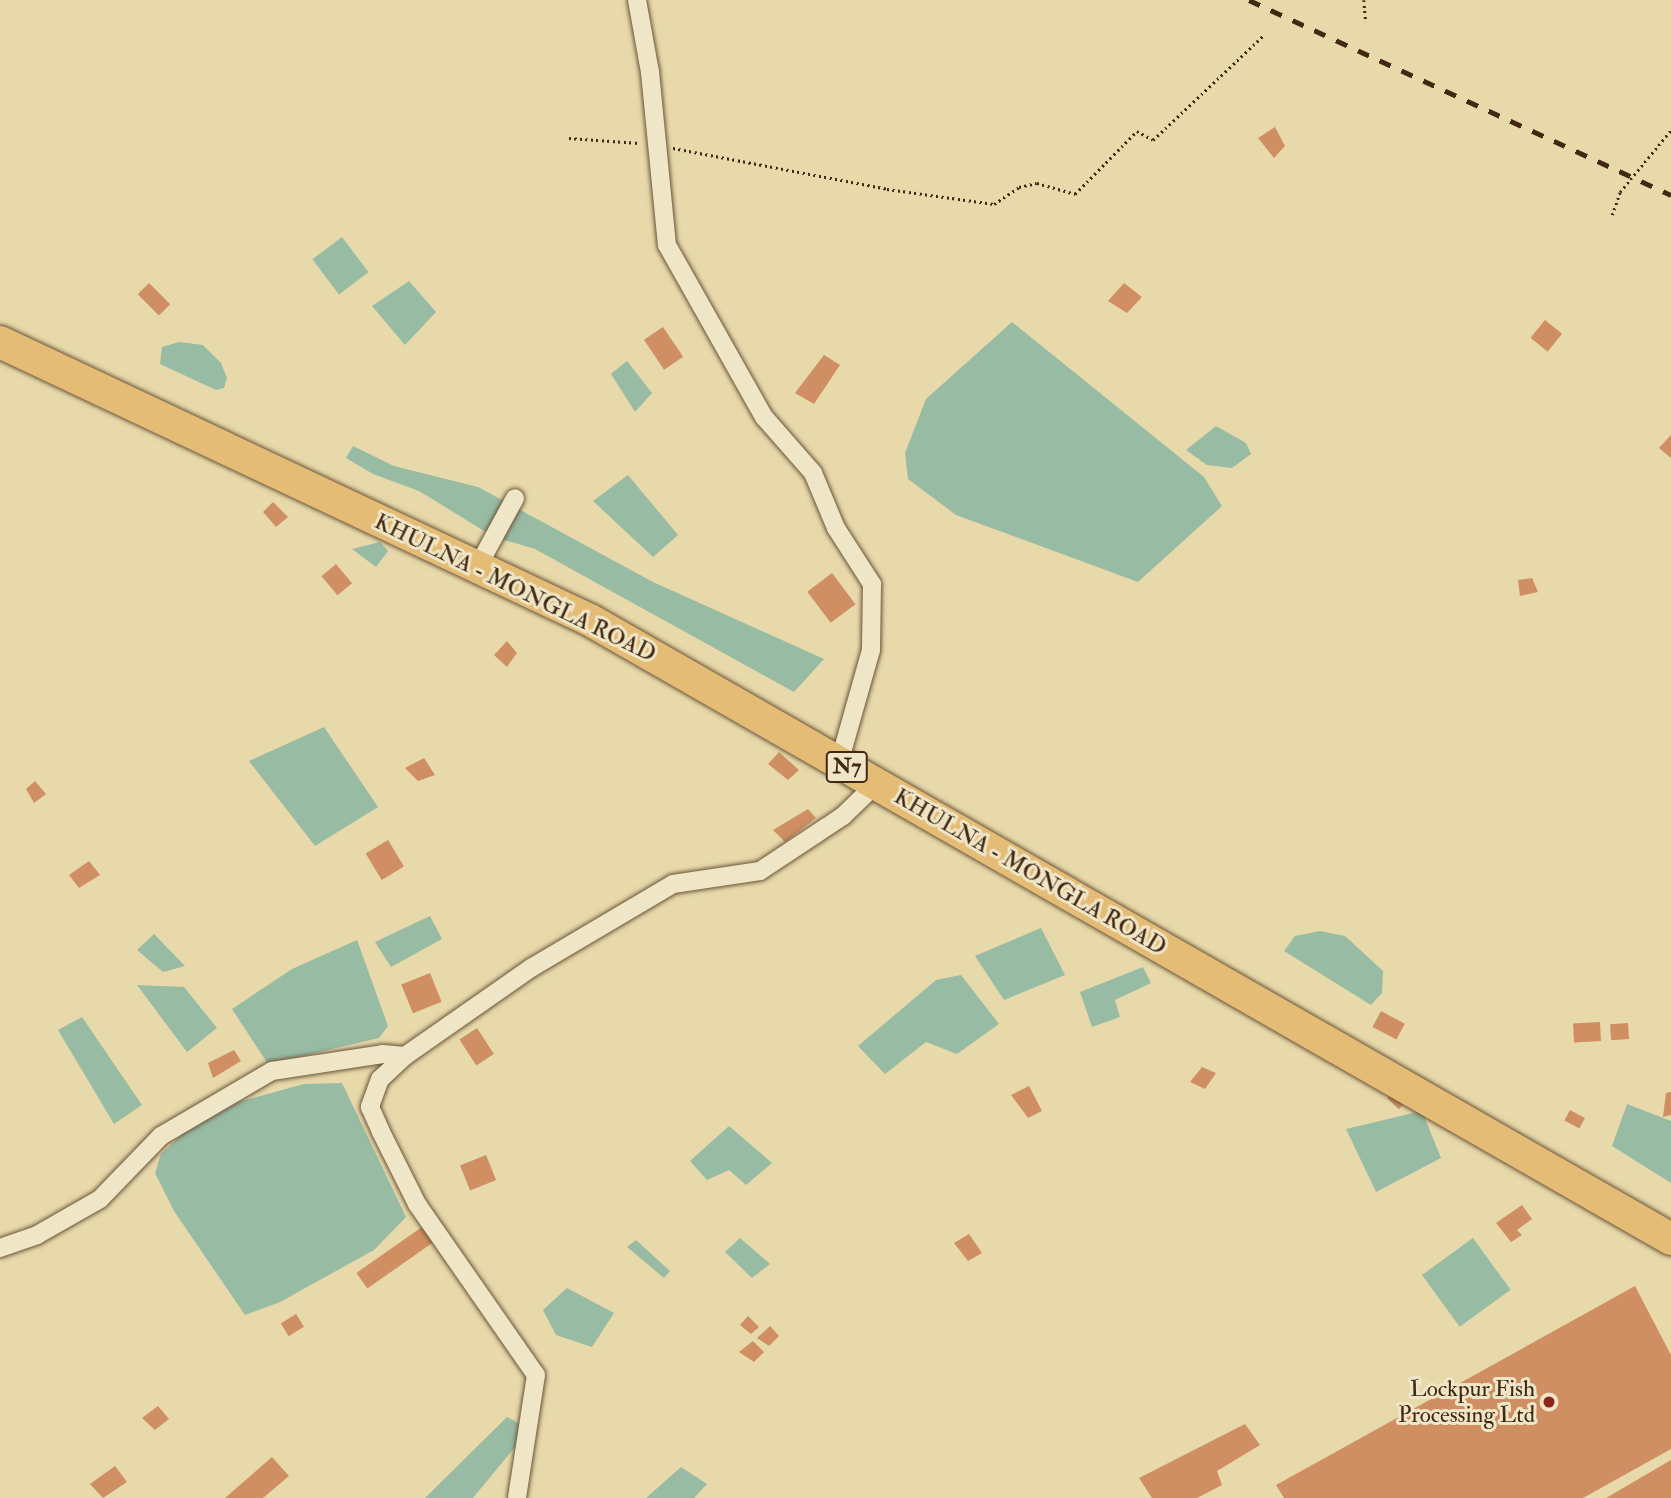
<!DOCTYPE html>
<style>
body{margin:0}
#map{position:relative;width:1671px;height:1498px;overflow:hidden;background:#e7d9aa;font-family:"IM FELL Double Pica",serif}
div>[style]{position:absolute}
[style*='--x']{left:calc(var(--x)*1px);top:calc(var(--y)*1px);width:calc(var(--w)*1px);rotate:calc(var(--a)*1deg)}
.water>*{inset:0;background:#98bba4;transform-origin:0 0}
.building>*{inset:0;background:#cf8f62;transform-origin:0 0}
.path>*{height:2.5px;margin-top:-1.25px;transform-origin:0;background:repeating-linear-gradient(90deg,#422812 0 2px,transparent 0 5.5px)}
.roads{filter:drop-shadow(0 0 2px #6b5438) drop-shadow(0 0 2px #6b5438)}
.street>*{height:18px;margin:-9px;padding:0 9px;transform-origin:9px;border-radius:9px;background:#efe6c8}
.highway>*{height:32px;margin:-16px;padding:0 16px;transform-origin:16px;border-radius:16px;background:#e4bc75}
.rail>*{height:5px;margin-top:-2.5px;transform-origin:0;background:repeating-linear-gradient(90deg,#422812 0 12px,transparent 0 24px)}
.dots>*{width:19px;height:19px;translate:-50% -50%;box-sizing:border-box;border:4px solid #efe6c8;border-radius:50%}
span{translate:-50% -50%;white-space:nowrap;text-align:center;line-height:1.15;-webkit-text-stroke:6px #efe6c8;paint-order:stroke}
.shield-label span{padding:2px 5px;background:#efe6c8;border:2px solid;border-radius:5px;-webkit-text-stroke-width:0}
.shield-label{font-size:21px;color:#422812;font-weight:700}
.street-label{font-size:23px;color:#422812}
.poi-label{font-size:23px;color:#422812}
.right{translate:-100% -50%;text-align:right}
</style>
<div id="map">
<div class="water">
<i style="left:342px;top:237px;width:44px;height:37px;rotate:53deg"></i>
<i style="clip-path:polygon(409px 281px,436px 312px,405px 345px,372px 306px)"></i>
<i style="clip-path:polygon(1012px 322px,1204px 477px,1222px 506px,1138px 582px,956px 515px,908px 479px,905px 453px,926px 399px)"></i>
<i style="clip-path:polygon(179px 342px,203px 345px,221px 363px,227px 378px,224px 388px,216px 390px,160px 364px,162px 347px)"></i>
<i style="clip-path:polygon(627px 361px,652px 393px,635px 412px,611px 374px)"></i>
<i style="clip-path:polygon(1216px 426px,1246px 443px,1251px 454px,1232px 468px,1207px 465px,1186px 450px)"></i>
<i style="clip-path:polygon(353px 446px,394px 466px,478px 487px,653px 582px,824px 659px,794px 692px,535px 549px,494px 537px,419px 491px,373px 474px,346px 458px)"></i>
<i style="clip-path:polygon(628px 475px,678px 535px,653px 557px,593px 501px)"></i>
<i style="clip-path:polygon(380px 542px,388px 551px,376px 567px,352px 549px)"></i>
<i style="clip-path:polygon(324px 727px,378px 807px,315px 846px,249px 761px)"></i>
<i style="clip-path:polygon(430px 916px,442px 939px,391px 967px,375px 942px)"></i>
<i style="clip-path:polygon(1041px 928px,1065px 975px,1004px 1000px,975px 956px)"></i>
<i style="clip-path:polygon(1320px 931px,1345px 936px,1383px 971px,1382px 993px,1371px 1005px,1284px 951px,1295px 936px)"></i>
<i style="clip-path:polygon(154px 934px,185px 966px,163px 972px,137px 950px)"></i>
<i style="clip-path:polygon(357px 940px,388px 1026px,379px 1038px,268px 1064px,232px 1009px,292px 969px)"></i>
<i style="clip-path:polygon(1143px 967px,1151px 983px,1115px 1000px,1120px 1017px,1092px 1027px,1080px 992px)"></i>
<i style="clip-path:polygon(961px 975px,999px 1024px,957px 1054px,926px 1042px,885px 1074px,858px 1046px,936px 980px)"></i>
<i style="clip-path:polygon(137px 985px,184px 987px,217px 1028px,187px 1052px)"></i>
<i style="clip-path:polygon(82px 1017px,142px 1105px,114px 1124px,58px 1030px)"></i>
<i style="clip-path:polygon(342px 1083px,406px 1217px,374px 1250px,280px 1302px,245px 1315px,174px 1211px,155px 1173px,161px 1154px,189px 1128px,238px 1102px,304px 1084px)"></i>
<i style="clip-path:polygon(1627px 1104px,1671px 1121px,1671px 1183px,1612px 1146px)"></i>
<i style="clip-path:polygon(1422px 1111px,1441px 1158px,1376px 1192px,1346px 1129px)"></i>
<i style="clip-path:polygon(729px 1126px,772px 1163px,746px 1185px,729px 1170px,707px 1180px,690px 1161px)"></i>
<i style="clip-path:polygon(740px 1238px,770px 1264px,752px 1278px,725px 1252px)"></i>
<i style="left:1473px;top:1238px;width:64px;height:63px;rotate:54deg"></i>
<i style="clip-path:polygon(636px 1240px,670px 1271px,664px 1278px,627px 1247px)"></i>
<i style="clip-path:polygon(567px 1288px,614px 1313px,592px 1347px,556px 1335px,543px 1310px)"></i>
<i style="clip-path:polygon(507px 1417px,520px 1424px,519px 1442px,473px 1498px,425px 1498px)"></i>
<i style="clip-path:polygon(681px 1467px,707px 1484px,694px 1498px,646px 1498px)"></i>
</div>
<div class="building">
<i style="clip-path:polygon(1275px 127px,1285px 146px,1274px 158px,1258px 138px)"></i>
<i style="left:149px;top:283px;width:30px;height:16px;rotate:45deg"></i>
<i style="clip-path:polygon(1124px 283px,1142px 297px,1127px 313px,1108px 301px)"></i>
<i style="left:1545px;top:320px;width:22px;height:23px;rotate:39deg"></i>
<i style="left:663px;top:327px;width:36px;height:23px;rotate:56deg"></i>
<i style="clip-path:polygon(824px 355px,840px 365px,814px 404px,795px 393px)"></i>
<i style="clip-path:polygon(1671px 435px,1671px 458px,1659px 448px)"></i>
<i style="clip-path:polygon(273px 502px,288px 517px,276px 527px,263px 512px)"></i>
<i style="left:336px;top:564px;width:25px;height:19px;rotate:50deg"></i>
<i style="left:832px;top:573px;width:39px;height:31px;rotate:53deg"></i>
<i style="clip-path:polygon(1532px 578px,1538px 592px,1520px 596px,1518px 580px)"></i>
<i style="clip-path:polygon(507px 641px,517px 653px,507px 667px,494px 655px)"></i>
<i style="clip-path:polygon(779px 752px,799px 770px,788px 780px,768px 764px)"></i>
<i style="clip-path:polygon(424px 758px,435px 775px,418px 781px,405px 768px)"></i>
<i style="clip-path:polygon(35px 781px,46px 794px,34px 803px,26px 789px)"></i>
<i style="clip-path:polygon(808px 809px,816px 818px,785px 842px,773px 830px)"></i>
<i style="left:388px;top:840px;width:31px;height:26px;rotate:59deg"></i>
<i style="clip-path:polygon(89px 861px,100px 875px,79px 888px,69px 875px)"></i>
<i style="left:430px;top:973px;width:31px;height:31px;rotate:68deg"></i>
<i style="left:1381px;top:1011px;width:27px;height:18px;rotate:28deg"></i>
<i style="left:1600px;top:1022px;width:19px;height:27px;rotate:87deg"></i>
<i style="left:1628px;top:1023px;width:16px;height:18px;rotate:86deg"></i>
<i style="left:477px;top:1028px;width:31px;height:21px;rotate:57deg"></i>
<i style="clip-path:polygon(234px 1050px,241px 1061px,213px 1078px,208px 1063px)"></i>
<i style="clip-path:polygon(1202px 1067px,1216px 1073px,1205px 1089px,1190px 1082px)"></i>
<i style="clip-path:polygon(1029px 1086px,1042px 1111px,1028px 1118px,1011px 1095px)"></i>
<i style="left:1394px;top:1091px;width:16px;height:10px;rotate:43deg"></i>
<i style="clip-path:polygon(1671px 1092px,1671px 1115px,1663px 1117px,1666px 1093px)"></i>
<i style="left:1570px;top:1110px;width:17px;height:12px;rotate:28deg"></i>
<i style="left:486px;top:1155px;width:27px;height:28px;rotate:68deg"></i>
<i style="clip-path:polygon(1522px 1205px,1532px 1219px,1517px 1230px,1522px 1235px,1511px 1242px,1496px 1223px)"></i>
<i style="left:422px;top:1227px;width:19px;height:80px;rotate:55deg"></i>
<i style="clip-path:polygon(969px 1234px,982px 1253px,968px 1261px,954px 1243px)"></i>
<i style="clip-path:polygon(1635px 1286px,1671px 1355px,1671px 1449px,1583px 1498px,1284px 1498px,1276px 1485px)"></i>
<i style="left:296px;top:1314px;width:15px;height:18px;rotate:58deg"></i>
<i style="clip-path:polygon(748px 1316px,759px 1327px,751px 1334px,740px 1325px)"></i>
<i style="clip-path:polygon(770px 1326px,779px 1336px,769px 1346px,757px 1338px)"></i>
<i style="clip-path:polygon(753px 1341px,764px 1352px,754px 1362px,739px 1352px)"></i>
<i style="clip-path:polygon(158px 1406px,169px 1419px,155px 1430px,142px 1418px)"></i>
<i style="clip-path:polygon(1245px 1424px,1260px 1445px,1217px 1471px,1222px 1485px,1197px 1498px,1152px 1498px,1139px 1478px)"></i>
<i style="clip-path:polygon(272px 1457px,289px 1476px,263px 1498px,225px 1498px)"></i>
<i style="clip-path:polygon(1671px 1460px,1671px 1498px,1606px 1498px)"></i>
<i style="clip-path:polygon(115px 1466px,127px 1482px,103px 1498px,90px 1484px)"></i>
</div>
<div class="path">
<i style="--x:1364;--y:0;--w:22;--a:85"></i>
<i style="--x:569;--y:138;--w:70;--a:4.1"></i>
<i style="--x:673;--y:148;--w:218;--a:10.8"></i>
<i style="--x:887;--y:189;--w:108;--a:8"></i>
<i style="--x:994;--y:204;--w:30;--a:-34"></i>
<i style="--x:1019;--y:187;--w:18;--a:-13"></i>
<i style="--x:1037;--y:183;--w:40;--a:16"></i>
<i style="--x:1075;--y:194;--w:88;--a:-45.5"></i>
<i style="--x:1137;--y:131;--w:18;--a:29"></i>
<i style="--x:1153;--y:140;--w:151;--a:-43.4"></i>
<i style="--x:1612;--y:215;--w:24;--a:-71"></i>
<i style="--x:1620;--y:192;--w:80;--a:-50.6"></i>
</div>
<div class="roads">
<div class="street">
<i style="--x:637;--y:0;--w:73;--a:79.8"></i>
<i style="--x:650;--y:72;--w:174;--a:84.4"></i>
<i style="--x:667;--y:245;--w:197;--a:60.6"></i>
<i style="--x:764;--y:417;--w:74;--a:48.8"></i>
<i style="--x:813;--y:473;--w:60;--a:67.3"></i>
<i style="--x:836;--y:528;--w:67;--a:57.3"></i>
<i style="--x:872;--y:584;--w:66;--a:90.9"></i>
<i style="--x:871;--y:650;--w:117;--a:105.8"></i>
<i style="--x:478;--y:566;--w:77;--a:-61.4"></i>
<i style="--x:405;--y:1056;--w:154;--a:-34.9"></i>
<i style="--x:531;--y:968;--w:165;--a:-30.6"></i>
<i style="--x:673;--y:884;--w:88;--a:-8.5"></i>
<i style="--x:760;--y:871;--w:100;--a:-33.5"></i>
<i style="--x:843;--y:816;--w:46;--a:-44.1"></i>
<i style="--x:0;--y:1248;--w:39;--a:-19"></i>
<i style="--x:37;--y:1235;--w:73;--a:-29.7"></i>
<i style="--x:100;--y:1199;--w:88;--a:-45.9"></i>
<i style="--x:161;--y:1136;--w:129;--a:-30.4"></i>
<i style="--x:272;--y:1071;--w:112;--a:-8.7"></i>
<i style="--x:383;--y:1054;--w:22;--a:5"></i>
<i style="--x:405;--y:1056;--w:34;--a:137"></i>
<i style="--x:380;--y:1079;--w:30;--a:110"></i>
<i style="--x:370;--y:1107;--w:27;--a:66"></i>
<i style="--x:381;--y:1132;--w:80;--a:63.4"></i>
<i style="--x:417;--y:1204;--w:208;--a:55.2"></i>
<i style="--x:536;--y:1375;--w:124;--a:98.8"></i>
</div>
<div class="highway">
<i style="--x:0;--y:342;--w:652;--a:25.23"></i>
<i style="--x:590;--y:620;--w:1246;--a:29.8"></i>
</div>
</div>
<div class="rail">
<i style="--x:1249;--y:0;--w:465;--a:24.8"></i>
</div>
<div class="dots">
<i style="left:1549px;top:1402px;background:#8f2418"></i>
</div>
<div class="shield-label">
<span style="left:847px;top:767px">N7</span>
</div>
<div class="street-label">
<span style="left:515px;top:588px;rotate:26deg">KHULNA - MONGLA ROAD</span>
<span style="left:1030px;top:872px;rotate:30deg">KHULNA - MONGLA ROAD</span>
</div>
<div class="poi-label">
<span class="right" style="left:1535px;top:1402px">Lockpur Fish<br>Processing Ltd</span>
</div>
</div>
